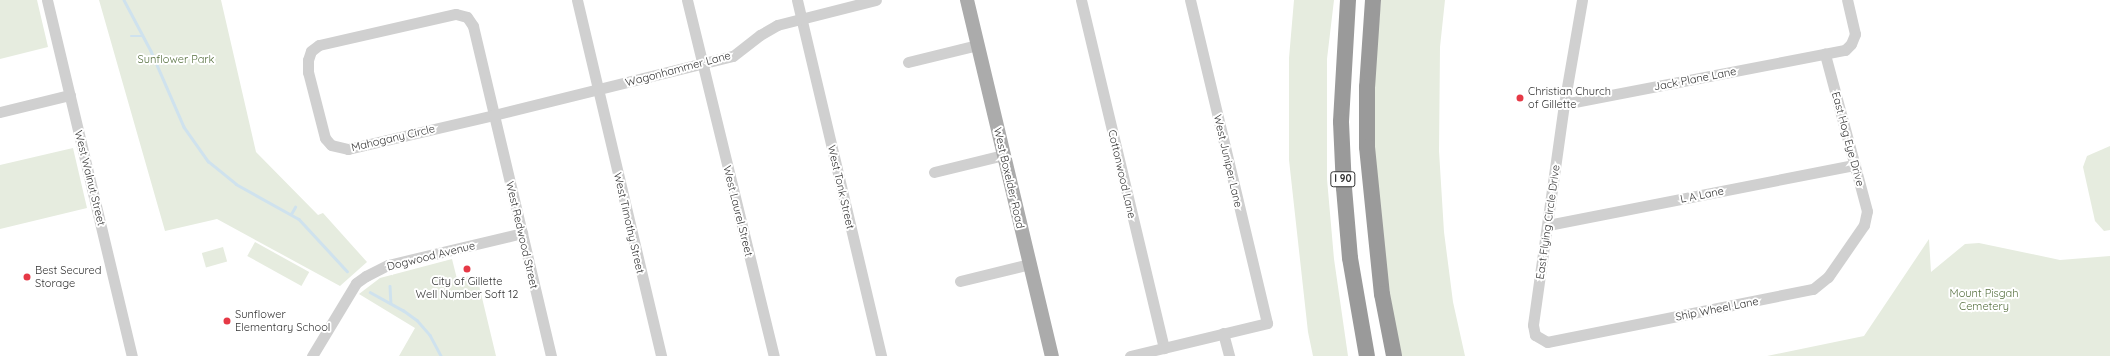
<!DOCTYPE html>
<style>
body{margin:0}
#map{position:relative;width:2110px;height:356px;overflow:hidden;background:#fff;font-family:Quicksand,sans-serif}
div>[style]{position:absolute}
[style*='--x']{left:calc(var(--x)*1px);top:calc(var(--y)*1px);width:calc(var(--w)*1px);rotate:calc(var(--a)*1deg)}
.green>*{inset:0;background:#e6ecdf;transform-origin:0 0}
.stream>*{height:2.5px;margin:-1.25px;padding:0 1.25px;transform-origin:1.25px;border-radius:1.25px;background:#cfe2ee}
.minor>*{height:11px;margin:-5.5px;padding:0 5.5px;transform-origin:5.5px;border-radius:5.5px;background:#d0d0d0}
.major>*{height:14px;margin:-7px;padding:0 7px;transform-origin:7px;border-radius:7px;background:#ababab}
.highway>*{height:16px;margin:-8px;padding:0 8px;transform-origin:8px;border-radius:8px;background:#9a9a9a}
.dots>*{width:11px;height:11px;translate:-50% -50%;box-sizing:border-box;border:2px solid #fff;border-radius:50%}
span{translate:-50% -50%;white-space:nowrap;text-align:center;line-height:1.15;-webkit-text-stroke:4px #fff;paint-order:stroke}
.shield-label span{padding:1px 3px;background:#fff;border:1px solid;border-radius:3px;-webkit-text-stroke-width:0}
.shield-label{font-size:10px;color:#333;font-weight:700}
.park-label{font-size:11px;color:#56703f}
.street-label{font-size:11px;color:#333}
.poi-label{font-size:11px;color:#333}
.left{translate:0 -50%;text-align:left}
</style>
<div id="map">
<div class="green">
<i style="clip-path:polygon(0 0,37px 0,48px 47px,0 59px)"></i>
<i style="clip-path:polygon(99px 0,221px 0,256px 152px,318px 215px,323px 213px,367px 262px,340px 286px,217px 219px,165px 231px)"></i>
<i style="clip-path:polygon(1294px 0,1334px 0,1327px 59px,1327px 179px,1334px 259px,1348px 356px,1313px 356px,1308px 332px,1289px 160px,1289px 58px)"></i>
<i style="clip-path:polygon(1381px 0,1445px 0,1440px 47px,1439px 151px,1444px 232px,1453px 302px,1465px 356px,1402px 356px,1396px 331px,1383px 254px,1373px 133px,1376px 51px)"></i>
<i style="clip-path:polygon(2110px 146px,2110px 230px,2104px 231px,2095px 221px,2083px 167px,2087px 156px)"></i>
<i style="clip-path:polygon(73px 148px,87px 208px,0 229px,0 165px)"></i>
<i style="clip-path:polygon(1929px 239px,1931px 272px,1965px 244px,1979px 243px,2060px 260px,2110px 256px,2110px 356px,1767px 356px,1864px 336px)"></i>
<i style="left:255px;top:242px;width:62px;height:16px;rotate:29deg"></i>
<i style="left:223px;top:247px;width:15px;height:22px;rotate:74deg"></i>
<i style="clip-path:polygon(452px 259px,457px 279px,470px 276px,471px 282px,478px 281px,496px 356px,399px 356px,415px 328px,359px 294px,380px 278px)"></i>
</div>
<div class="stream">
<i style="--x:124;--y:0;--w:58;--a:62.1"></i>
<i style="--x:151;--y:51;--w:83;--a:66.5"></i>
<i style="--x:184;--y:127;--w:42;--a:54.8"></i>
<i style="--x:208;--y:161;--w:36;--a:39"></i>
<i style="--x:236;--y:184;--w:72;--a:29.1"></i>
<i style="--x:299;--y:219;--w:71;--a:47.3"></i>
<i style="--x:131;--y:36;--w:12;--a:0"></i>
<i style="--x:291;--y:214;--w:8;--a:-60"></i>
<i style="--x:390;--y:286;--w:17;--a:87"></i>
<i style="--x:370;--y:292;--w:38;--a:29"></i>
<i style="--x:403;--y:310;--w:17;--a:36"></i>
<i style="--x:417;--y:320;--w:20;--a:49"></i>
<i style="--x:430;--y:335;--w:24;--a:62"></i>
</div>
<div class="minor">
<i style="--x:47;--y:0;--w:366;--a:76.6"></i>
<i style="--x:577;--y:0;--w:366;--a:76.7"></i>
<i style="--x:687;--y:0;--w:366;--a:76.3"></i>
<i style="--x:797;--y:0;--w:366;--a:76.7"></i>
<i style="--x:1081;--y:0;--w:358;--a:76.6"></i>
<i style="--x:1582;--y:0;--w:106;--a:99.8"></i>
<i style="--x:1564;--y:104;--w:223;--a:98"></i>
<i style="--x:1533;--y:325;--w:10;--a:79"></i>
<i style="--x:1535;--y:335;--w:14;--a:30"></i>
<i style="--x:1547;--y:342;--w:271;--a:-11.3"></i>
<i style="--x:1813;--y:289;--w:19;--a:-39"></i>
<i style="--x:1828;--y:277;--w:63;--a:-55.3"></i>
<i style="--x:1864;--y:225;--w:14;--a:-78"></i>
<i style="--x:1867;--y:211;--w:163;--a:-105"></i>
<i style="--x:456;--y:14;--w:11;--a:15"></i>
<i style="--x:467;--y:17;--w:11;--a:56"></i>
<i style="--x:473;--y:26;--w:91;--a:76.7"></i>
<i style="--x:494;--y:115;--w:150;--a:166.9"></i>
<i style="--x:348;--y:149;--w:17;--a:-167"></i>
<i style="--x:331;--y:145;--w:9;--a:-131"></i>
<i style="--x:325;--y:138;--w:68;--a:-104.4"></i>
<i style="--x:308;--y:72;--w:12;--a:-90"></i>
<i style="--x:308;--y:60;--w:9;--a:-72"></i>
<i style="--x:311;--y:51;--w:10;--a:-37"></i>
<i style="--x:319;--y:45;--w:140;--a:-12.8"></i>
<i style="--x:908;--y:62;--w:72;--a:-13.7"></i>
<i style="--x:1564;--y:104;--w:286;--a:-10.9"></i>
<i style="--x:1845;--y:50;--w:8;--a:-45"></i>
<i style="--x:1851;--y:44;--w:11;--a:-68"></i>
<i style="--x:1855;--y:34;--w:35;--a:-103"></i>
<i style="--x:0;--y:112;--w:72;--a:-13.7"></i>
<i style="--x:934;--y:172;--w:72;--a:-13.7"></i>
<i style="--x:1548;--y:225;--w:313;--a:-11.1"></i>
<i style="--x:960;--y:281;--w:72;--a:-13.7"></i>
<i style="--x:1223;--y:333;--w:24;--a:75"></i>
<i style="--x:312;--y:356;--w:85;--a:-58.9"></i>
<i style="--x:356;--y:283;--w:12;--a:-35"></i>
<i style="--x:366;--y:276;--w:25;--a:-27"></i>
<i style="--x:388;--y:265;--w:138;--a:-13.4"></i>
<i style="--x:551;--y:356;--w:248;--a:-103.3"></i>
<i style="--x:494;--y:115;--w:246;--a:-13.9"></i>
<i style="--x:733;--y:56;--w:34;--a:-38"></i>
<i style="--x:760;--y:35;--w:20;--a:-30"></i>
<i style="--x:777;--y:25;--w:102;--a:-14.2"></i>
<i style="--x:1130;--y:356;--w:141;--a:-13.5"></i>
<i style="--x:1267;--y:323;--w:332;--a:-103.4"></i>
</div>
<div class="major">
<i style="--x:967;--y:0;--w:366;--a:76.6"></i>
</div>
<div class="highway">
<i style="--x:1348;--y:0;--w:122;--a:93.3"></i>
<i style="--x:1341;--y:122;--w:66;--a:87.4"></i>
<i style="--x:1344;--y:188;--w:70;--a:85.1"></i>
<i style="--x:1350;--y:258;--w:99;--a:80.2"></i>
<i style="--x:1373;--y:0;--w:87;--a:93.9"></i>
<i style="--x:1367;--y:87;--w:60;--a:90"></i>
<i style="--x:1367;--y:147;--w:148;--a:84.2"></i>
<i style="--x:1382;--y:294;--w:63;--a:79"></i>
</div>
<div class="dots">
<i style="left:1520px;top:98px;background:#e63946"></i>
<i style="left:467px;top:269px;background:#e63946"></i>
<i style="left:27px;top:277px;background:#e63946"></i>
<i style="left:227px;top:321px;background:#e63946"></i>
</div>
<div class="shield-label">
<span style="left:1343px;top:179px">I 90</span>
</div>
<div class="park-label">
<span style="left:176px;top:59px">Sunflower Park</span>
<span style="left:1984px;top:300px">Mount Pisgah<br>Cemetery</span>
</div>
<div class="street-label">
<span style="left:678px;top:69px;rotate:-15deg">Wagonhammer Lane</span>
<span style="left:1695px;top:79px;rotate:-11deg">Jack Plane Lane</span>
<span style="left:393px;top:138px;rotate:-13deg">Mahogany Circle</span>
<span style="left:1848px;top:139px;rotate:75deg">East Hog Eye Drive</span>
<span style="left:1228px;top:161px;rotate:77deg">West Juniper Lane</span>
<span style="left:1122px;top:174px;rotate:77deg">Cottonwood Lane</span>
<span style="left:90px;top:178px;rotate:76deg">West Walnut Street</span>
<span style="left:1009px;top:178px;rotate:77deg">West Boxelder Road</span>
<span style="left:841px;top:187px;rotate:77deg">West Tonk Street</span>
<span style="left:1702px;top:195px;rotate:-11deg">L A Lane</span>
<span style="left:738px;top:211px;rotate:76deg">West Laurel Street</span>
<span style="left:1548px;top:222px;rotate:-82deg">East Flying Circle Drive</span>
<span style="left:629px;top:223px;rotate:77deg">West Timothy Street</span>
<span style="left:522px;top:235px;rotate:77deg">West Redwood Street</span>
<span style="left:431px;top:256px;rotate:-14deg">Dogwood Avenue</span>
<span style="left:1717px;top:309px;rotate:-11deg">Ship Wheel Lane</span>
</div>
<div class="poi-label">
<span class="left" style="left:1528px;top:98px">Christian Church<br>of Gillette</span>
<span class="left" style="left:35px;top:277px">Best Secured<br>Storage</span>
<span style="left:467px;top:288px">City of Gillette<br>Well Number Soft 12</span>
<span class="left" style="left:235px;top:321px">Sunflower<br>Elementary School</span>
</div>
</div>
